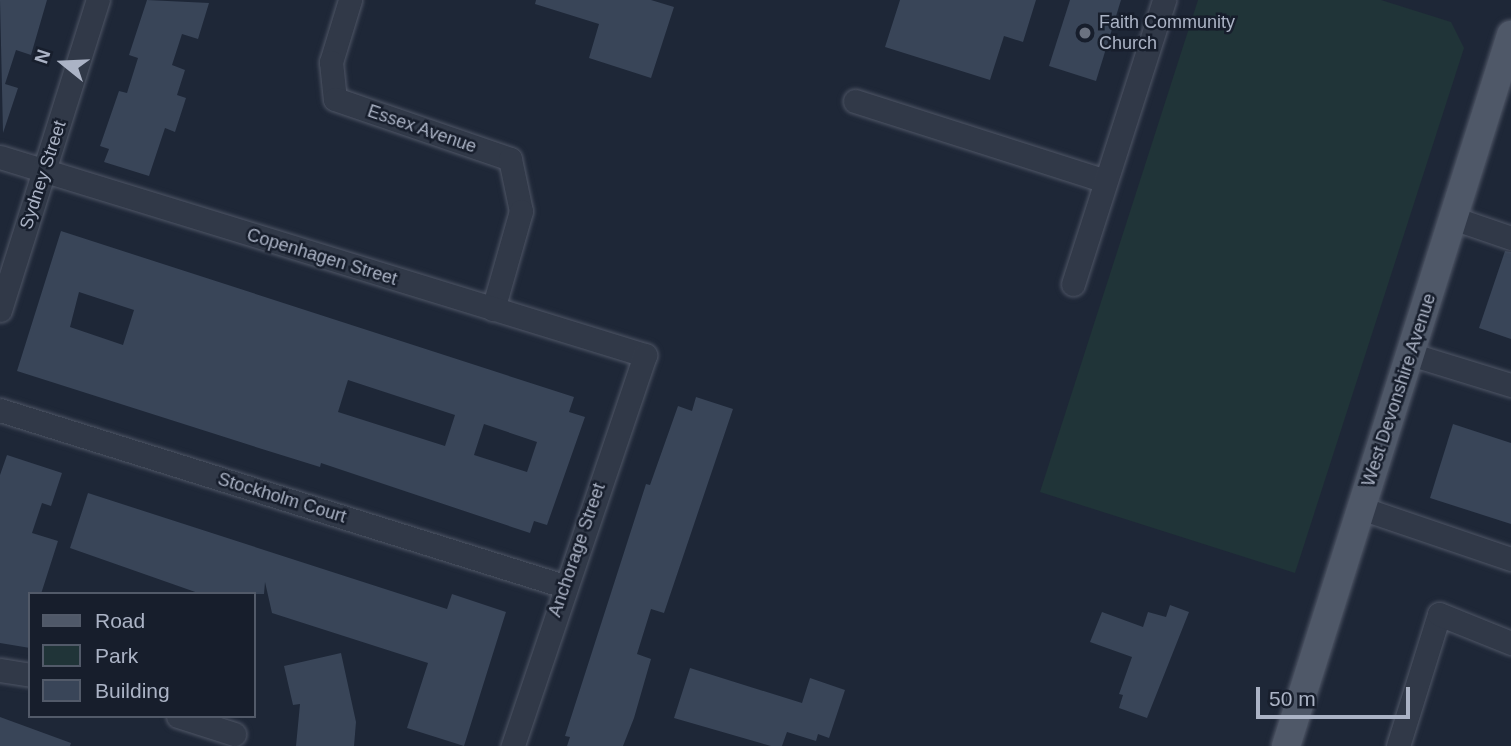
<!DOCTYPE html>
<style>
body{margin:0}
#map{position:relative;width:1511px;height:746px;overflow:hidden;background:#1e2737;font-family:Helvetica,sans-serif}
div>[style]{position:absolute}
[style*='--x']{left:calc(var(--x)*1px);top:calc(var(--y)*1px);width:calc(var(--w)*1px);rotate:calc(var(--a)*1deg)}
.green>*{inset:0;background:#203438}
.building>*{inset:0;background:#394558}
.roads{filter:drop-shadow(0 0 2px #4f5666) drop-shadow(0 0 2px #4f5666)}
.minor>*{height:23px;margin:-11.5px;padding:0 11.5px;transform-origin:11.5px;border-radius:11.5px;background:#313948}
.major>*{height:28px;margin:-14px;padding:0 14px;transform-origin:14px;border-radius:14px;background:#4f5868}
.dots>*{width:19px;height:19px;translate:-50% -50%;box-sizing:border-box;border:4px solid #171e2c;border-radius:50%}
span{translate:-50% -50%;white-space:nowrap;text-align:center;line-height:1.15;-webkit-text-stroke:5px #171e2c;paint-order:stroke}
.poi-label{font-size:18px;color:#abb3c5}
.left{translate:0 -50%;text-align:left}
.street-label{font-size:18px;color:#abb3c5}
.legend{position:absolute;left:28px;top:592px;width:228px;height:126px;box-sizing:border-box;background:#171e2c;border:2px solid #525a69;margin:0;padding:9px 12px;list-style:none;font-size:21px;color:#abb3c5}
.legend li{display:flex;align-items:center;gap:14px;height:35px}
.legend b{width:35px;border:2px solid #525a69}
.north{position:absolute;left:28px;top:28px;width:70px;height:70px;-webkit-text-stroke:5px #171e2c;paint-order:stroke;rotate:288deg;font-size:19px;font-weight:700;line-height:28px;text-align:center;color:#abb3c5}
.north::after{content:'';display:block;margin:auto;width:24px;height:32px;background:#abb3c5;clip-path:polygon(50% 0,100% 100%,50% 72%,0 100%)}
.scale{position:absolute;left:1256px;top:687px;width:154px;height:32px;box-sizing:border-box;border:4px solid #abb3c5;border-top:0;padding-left:9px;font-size:21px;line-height:24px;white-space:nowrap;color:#abb3c5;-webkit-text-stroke:5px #171e2c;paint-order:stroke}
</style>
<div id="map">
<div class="green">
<i style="clip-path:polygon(1198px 0,1381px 0,1451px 22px,1464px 48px,1295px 573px,1040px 492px)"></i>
</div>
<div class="building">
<i style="clip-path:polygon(0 0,47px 0,31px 55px,16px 50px,5px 84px,18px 88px,3px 133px)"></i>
<i style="clip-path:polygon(147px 0,209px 3px,198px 39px,182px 34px,172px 65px,185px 70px,177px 95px,186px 98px,175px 132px,165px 128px,149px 176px,104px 162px,109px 149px,100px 146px,119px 91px,127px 93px,138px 58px,129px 55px)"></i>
<i style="clip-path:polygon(536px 0,651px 0,674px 7px,651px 78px,589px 58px,599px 24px,535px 4px)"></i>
<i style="clip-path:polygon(900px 0,1036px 0,1023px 42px,1004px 36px,990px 80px,885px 47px)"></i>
<i style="clip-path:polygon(1070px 0,1121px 0,1096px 81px,1049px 66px)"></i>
<i style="clip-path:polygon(evenodd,61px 231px,574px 397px,569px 412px,585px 417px,547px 525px,534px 521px,530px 533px,321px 463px,320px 467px,262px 449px,17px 371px,61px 231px,79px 292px,134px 310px,123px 345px,70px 327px,79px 292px,61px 231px,348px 380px,455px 415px,445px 446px,338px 412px,348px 380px,61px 231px,484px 424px,537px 442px,527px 472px,474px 455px,484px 424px)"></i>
<i style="clip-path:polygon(1505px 251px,1511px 252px,1511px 339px,1479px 328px)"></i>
<i style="clip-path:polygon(696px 397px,733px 409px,664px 613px,651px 609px,637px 654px,651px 659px,634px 718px,623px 746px,567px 746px,570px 737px,565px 736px,646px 484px,650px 485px,678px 406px,692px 411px)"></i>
<i style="clip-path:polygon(1453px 424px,1511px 443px,1511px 524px,1430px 498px)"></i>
<i style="clip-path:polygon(7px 455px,62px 473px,51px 506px,42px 503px,32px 533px,58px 541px,41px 594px,30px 594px,30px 648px,0 643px,0 475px)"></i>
<i style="clip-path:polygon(88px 493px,447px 609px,452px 594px,506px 612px,464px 746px,407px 728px,428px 663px,272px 613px,265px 582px,264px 594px,201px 594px,70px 548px)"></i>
<i style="clip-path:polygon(1170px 605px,1189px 612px,1147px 718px,1119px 708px,1123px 695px,1119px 694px,1132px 657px,1090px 642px,1102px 612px,1143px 627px,1148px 612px,1166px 617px)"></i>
<i style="clip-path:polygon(341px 653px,356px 722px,354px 746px,296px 746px,300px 704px,293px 705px,284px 666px)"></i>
<i style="clip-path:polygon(690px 668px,802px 703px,810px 678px,845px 690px,829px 738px,818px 734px,816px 741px,787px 732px,782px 746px,771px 746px,674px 718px)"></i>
<i style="clip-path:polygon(0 717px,71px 743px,70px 746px,0 746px)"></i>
</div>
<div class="roads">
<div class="minor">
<i style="--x:350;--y:0;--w:65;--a:107"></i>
<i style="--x:331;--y:62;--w:37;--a:84"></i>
<i style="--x:335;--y:99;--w:185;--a:18.9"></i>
<i style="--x:510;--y:159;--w:53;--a:78.1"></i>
<i style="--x:521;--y:211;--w:102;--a:105.9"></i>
<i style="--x:855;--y:101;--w:263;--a:17.7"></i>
<i style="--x:0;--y:157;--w:675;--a:17.07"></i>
<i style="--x:645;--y:355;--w:413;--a:108.7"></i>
<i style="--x:1453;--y:218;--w:61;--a:19"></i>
<i style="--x:1073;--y:284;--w:298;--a:-72.2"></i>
<i style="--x:0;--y:310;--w:325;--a:-72.5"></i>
<i style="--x:1410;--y:354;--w:106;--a:17.1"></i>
<i style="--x:0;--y:410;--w:591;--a:17.33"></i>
<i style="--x:1361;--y:508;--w:158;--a:18.8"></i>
<i style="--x:0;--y:670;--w:30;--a:9"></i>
<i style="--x:178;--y:716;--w:59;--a:17.8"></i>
<i style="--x:1398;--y:746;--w:138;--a:-72.7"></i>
<i style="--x:1439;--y:614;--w:78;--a:21.9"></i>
</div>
<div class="major">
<i style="--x:1286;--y:746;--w:746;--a:-72.44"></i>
</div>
</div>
<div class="dots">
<i style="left:1085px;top:33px;background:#6b7280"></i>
</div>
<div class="poi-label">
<span class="left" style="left:1099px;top:33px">Faith Community<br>Church</span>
</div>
<div class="street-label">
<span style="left:422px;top:129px;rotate:19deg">Essex Avenue</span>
<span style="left:43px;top:175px;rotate:-72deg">Sydney Street</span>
<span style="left:322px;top:257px;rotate:17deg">Copenhagen Street</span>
<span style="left:1399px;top:390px;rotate:-72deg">West Devonshire Avenue</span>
<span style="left:282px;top:498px;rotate:17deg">Stockholm Court</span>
<span style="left:577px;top:550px;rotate:-71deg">Anchorage Street</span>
</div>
<ul class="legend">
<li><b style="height:9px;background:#4f5868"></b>Road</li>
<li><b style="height:19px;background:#203438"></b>Park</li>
<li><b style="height:19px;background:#394558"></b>Building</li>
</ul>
<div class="north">N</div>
<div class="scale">50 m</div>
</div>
